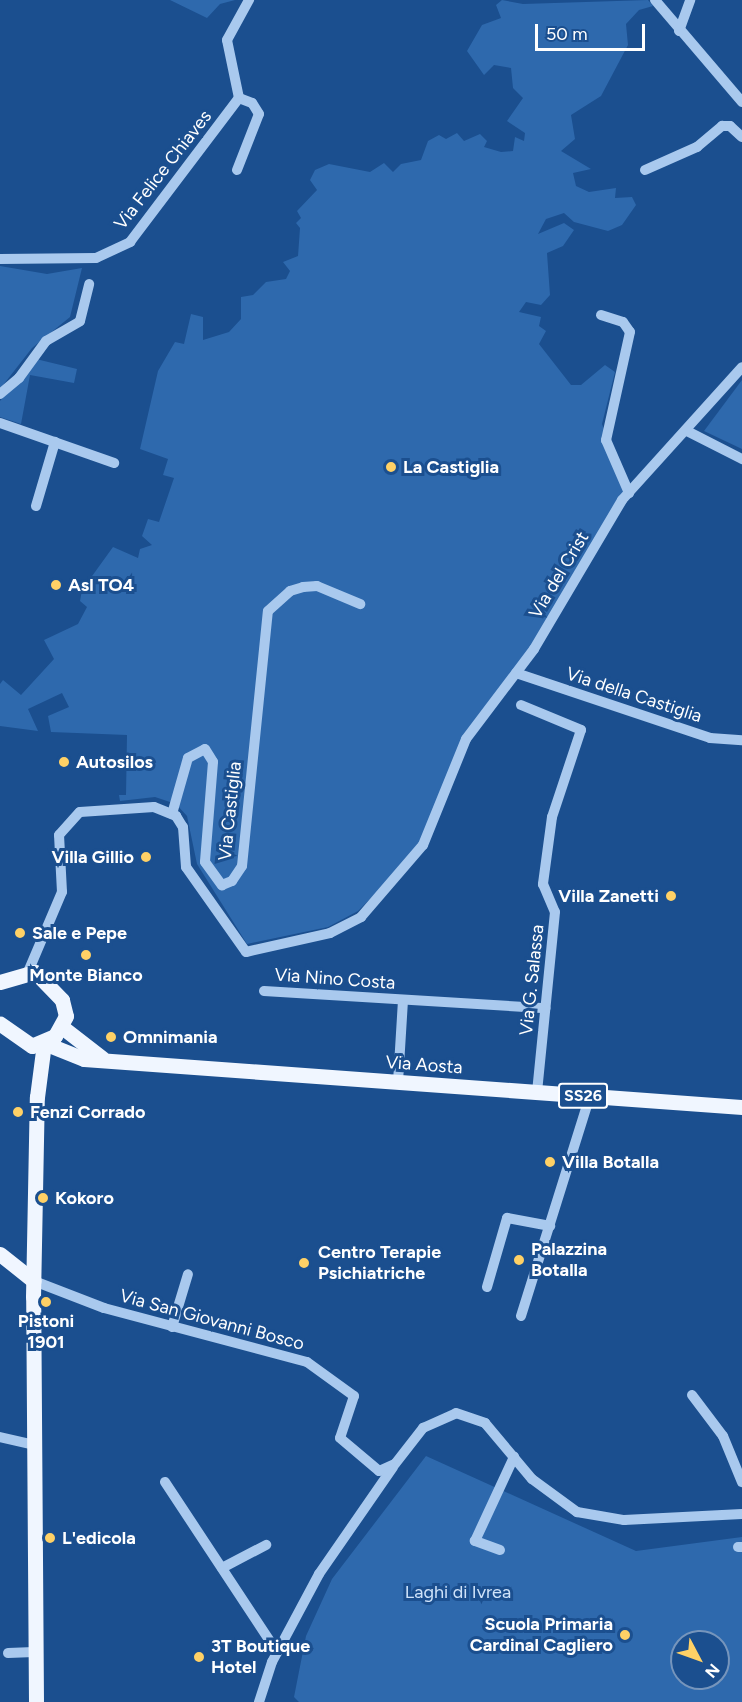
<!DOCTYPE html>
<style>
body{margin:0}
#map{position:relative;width:742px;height:1702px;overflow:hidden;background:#1b4f8f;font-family:Figtree,sans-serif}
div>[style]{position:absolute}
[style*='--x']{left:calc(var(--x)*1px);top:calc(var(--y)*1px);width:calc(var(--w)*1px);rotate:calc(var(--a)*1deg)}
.green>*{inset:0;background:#2e69ad}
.minor>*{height:10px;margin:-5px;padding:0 5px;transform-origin:5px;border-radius:5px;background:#a9c9ee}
.major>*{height:15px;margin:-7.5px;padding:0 7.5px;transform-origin:7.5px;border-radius:7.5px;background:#f0f6ff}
.dots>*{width:16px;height:16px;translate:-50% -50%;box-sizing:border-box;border:3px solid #1b4f8f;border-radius:50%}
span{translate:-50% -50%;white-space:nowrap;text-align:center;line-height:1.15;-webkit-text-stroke:6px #1b4f8f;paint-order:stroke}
.shield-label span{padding:2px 4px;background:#1b4f8f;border:2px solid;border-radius:4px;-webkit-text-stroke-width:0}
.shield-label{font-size:16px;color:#fff;font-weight:700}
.street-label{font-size:18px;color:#fff}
.poi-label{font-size:18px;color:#fff;font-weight:700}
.left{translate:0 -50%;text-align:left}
.right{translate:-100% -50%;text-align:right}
.park-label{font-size:18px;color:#cfe3fa}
.north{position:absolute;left:670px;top:1630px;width:60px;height:60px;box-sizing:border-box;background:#1b4f8f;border:2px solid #7695bc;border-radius:50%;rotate:131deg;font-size:16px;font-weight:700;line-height:24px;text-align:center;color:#fff}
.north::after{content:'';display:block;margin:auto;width:21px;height:27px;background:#ffd166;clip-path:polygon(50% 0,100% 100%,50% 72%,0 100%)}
.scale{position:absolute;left:535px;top:24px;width:110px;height:27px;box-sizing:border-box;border:3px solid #fff;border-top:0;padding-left:8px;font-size:18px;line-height:21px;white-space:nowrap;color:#fff;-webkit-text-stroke:4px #1b4f8f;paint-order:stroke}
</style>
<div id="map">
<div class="green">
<i style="clip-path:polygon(170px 0,235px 0,220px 4px,207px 18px)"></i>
<i style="clip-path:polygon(502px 0,523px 4px,648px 0,653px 6px,639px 10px,626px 24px,628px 45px,601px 96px,571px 115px,575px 139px,561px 151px,591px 169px,573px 173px,576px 186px,589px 192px,616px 188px,615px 198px,632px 197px,636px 205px,622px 225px,608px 231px,574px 222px,564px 213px,546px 219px,538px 234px,564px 223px,574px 230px,563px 246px,547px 253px,550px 295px,541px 305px,526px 302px,519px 312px,541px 317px,539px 326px,546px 331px,539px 344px,571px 385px,581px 385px,605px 365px,615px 372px,602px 424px,628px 492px,532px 647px,464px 738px,420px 843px,399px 870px,358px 911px,328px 927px,247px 944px,197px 864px,187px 816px,176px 804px,155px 797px,120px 801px,119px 795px,126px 795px,127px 735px,51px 732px,48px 716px,69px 707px,62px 693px,28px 709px,38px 731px,0 726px,0 684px,3px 680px,21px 695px,54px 659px,44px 640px,78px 624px,87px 607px,80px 601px,82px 590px,113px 547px,138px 558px,140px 549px,152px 545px,142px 536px,148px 519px,159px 522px,174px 478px,163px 475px,168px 459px,140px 449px,158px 371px,175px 342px,184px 344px,191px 314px,203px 317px,203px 340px,229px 332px,241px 319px,241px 297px,253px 295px,266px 282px,286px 279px,290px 271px,283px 262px,298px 256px,300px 228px,296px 223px,301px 218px,297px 211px,317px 190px,310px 180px,315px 170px,329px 164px,370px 172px,384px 163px,393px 172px,401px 164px,421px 160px,428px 141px,439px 135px,446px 139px,457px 133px,464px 141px,480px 134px,487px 141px,484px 147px,501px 152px,513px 151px,515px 137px,524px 141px,525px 133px,507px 121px,523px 98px,513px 88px,511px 68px,494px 65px,484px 75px,467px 51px,482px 25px,501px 18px,496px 5px)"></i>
<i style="clip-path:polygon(0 266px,47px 274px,82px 268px,70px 317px,32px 348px,0 389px)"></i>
<i style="clip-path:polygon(36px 359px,77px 369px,74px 383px,30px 375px,21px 424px,0 417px,0 401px)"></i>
<i style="clip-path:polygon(742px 380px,742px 449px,704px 431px)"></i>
<i style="clip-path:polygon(evenodd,426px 1456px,636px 1551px,742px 1537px,742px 1702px,299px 1702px,294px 1697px,306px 1636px,332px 1579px,426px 1456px,682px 1642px,718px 1642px,718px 1678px,682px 1678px,682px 1642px)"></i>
</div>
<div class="minor">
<i style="--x:655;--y:0;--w:134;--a:49.5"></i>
<i style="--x:679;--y:31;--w:33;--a:-70"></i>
<i style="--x:237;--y:170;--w:60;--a:-68.6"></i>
<i style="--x:259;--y:114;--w:13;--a:-122"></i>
<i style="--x:252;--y:103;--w:14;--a:-159"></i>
<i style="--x:645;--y:170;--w:57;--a:-23.9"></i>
<i style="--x:697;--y:147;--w:33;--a:-40"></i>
<i style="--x:722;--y:126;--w:8;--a:0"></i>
<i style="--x:730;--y:126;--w:16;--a:43"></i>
<i style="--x:0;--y:259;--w:96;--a:-0.6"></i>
<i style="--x:96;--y:258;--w:38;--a:-25"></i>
<i style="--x:130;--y:242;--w:181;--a:-52.9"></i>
<i style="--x:239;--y:98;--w:59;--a:-101.7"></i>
<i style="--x:227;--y:40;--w:46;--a:-61.2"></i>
<i style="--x:601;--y:315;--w:23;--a:18"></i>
<i style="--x:623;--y:322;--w:12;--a:55"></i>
<i style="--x:630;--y:332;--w:111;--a:102.5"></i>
<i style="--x:606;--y:440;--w:58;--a:66.5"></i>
<i style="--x:0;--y:394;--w:25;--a:-40"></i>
<i style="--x:19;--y:378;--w:46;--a:-53.9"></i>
<i style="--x:46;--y:341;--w:39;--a:-30"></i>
<i style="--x:80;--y:321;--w:38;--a:-76"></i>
<i style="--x:0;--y:423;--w:121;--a:19.3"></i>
<i style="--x:687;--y:431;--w:62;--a:27"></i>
<i style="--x:36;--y:506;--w:67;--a:-73.5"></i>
<i style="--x:516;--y:673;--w:205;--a:18.5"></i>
<i style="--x:710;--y:738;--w:32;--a:4"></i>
<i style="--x:521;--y:705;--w:65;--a:22.6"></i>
<i style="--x:581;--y:730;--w:92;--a:108.4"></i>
<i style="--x:552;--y:817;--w:68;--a:97.7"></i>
<i style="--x:543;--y:884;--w:30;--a:67"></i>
<i style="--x:555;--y:912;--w:181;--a:95.7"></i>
<i style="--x:172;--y:814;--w:58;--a:-74.1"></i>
<i style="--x:188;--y:758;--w:19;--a:-28"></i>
<i style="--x:205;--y:749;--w:15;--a:58"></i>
<i style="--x:213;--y:762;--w:100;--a:94.6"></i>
<i style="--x:205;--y:862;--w:29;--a:54"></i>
<i style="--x:222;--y:885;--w:11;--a:-22"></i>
<i style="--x:232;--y:881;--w:18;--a:-56"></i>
<i style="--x:242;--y:866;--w:256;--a:-84.2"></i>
<i style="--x:268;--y:611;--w:30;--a:-42"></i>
<i style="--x:290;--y:591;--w:14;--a:-17"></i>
<i style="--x:303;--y:587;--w:14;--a:-4"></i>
<i style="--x:317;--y:586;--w:47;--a:22.7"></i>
<i style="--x:28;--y:972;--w:87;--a:-67"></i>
<i style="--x:62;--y:892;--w:57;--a:-93"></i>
<i style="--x:59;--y:835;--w:31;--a:-48"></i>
<i style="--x:80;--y:812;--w:74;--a:-3.9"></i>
<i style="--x:154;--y:807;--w:24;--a:22"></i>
<i style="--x:176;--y:816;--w:13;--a:58"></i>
<i style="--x:183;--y:827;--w:40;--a:85.7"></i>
<i style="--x:186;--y:867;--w:104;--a:54.8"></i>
<i style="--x:246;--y:952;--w:86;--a:-12.7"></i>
<i style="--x:330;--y:933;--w:35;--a:-27"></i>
<i style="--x:361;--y:917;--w:95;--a:-49.3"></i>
<i style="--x:423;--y:845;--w:114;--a:-67.9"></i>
<i style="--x:466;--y:739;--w:113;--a:-52.9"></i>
<i style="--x:534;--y:649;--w:173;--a:-59.4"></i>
<i style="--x:622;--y:500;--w:179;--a:-47.9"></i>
<i style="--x:264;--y:991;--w:282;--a:3.5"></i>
<i style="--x:398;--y:1082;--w:81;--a:-86.5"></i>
<i style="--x:34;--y:1281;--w:75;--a:21.1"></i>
<i style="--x:104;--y:1308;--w:210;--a:14.9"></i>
<i style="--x:307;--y:1362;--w:58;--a:35.9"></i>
<i style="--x:354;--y:1396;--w:44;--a:108.4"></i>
<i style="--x:340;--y:1438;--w:51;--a:40.2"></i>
<i style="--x:379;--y:1471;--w:17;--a:-24"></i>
<i style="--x:395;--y:1464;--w:46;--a:-52.1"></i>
<i style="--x:423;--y:1428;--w:36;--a:-24"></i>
<i style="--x:456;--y:1413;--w:31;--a:19"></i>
<i style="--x:485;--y:1423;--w:73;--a:50"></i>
<i style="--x:532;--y:1479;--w:56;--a:36.3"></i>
<i style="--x:577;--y:1512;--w:48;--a:9.7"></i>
<i style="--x:624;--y:1520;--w:118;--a:-2.9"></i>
<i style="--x:487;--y:1287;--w:72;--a:-73.8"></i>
<i style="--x:507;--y:1218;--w:44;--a:10.5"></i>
<i style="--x:521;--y:1316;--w:231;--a:-72.6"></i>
<i style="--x:172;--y:1327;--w:55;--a:-73.2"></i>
<i style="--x:692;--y:1395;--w:51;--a:52.9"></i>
<i style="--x:723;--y:1436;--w:50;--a:67.6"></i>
<i style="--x:0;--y:1437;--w:36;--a:13"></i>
<i style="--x:165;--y:1482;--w:204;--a:56.6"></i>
<i style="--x:738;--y:1547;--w:4;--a:0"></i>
<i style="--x:500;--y:1550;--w:27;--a:-160"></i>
<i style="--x:475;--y:1541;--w:93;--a:-65.1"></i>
<i style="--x:222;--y:1568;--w:50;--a:-27.6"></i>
<i style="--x:8;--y:1653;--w:26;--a:-2"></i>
<i style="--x:259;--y:1702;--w:42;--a:-72"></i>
<i style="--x:272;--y:1662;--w:100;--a:-61.9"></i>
<i style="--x:319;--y:1574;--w:130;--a:-55.3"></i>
</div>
<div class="major">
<i style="--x:0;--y:982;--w:36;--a:-16"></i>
<i style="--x:35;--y:972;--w:39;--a:46"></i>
<i style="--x:62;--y:1000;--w:16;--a:76"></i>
<i style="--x:66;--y:1016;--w:23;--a:119"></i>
<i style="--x:55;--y:1036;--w:25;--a:157"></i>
<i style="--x:32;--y:1046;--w:39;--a:-145"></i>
<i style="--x:62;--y:1027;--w:51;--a:37.8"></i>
<i style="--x:44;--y:1043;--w:43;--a:21.8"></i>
<i style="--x:84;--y:1059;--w:660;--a:4.17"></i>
<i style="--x:0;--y:1254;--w:43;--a:38.5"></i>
<i style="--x:36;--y:1702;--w:405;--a:-90.4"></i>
<i style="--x:33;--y:1297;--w:200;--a:-88.9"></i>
<i style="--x:37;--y:1097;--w:54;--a:-82.6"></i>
</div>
<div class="dots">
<i style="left:391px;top:467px;background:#ffd166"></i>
<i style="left:56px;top:585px;background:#ffd166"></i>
<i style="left:64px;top:762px;background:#ffd166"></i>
<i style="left:146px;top:857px;background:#ffd166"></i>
<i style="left:671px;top:896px;background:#ffd166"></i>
<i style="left:20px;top:933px;background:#ffd166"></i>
<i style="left:86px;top:955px;background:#ffd166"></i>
<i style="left:111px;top:1037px;background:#ffd166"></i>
<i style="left:18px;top:1112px;background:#ffd166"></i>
<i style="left:550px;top:1162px;background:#ffd166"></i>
<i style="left:43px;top:1198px;background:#ffd166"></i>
<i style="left:519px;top:1260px;background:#ffd166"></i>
<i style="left:304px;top:1263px;background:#ffd166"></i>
<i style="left:46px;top:1302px;background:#ffd166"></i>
<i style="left:50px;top:1538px;background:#ffd166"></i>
<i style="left:625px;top:1635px;background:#ffd166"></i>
<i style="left:199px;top:1657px;background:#ffd166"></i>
</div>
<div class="shield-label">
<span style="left:583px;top:1096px">SS26</span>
</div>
<div class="street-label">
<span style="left:163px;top:170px;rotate:-52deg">Via Felice Chiaves</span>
<span style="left:559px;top:575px;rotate:-59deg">Via del Crist</span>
<span style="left:634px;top:695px;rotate:18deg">Via della Castiglia</span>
<span style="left:230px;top:811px;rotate:-84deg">Via Castiglia</span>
<span style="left:335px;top:979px;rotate:4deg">Via Nino Costa</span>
<span style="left:532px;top:980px;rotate:-84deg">Via G. Salassa</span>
<span style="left:424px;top:1065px;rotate:4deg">Via Aosta</span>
<span style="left:212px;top:1320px;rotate:15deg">Via San Giovanni Bosco</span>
</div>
<div class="poi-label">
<span class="left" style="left:403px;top:467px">La Castiglia</span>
<span class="left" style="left:68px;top:585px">Asl TO4</span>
<span class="left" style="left:76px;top:762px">Autosilos</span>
<span class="right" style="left:134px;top:857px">Villa Gillio</span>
<span class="right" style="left:659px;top:896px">Villa Zanetti</span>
<span class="left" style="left:32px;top:933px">Sale e Pepe</span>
<span style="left:86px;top:975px">Monte Bianco</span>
<span class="left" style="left:123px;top:1037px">Omnimania</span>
<span class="left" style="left:30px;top:1112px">Fenzi Corrado</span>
<span class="left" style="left:562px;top:1162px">Villa Botalla</span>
<span class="left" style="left:55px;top:1198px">Kokoro</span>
<span class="left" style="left:531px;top:1260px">Palazzina<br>Botalla</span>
<span class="left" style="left:318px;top:1263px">Centro Terapie<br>Psichiatriche</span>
<span style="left:46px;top:1332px">Pistoni<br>1901</span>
<span class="left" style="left:62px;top:1538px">L'edicola</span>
<span class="right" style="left:613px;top:1635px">Scuola Primaria<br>Cardinal Cagliero</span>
<span class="left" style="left:211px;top:1657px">3T Boutique<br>Hotel</span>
</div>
<div class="park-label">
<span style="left:458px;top:1592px">Laghi di Ivrea</span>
</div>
<div class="north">N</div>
<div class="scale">50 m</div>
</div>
